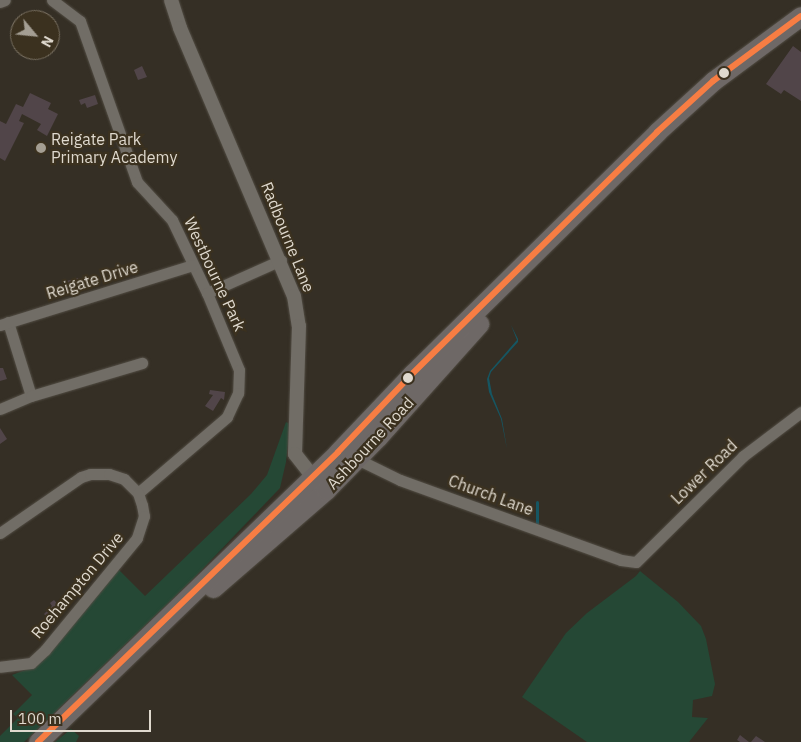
<!DOCTYPE html>
<style>
body{margin:0}
#map{position:relative;width:801px;height:742px;overflow:hidden;background:#352f25;font-family:"IBM Plex Sans",sans-serif}
div>[style]{position:absolute}
[style*='--x']{left:calc(var(--x)*1px);top:calc(var(--y)*1px);width:calc(var(--w)*1px);rotate:calc(var(--a)*1deg)}
.green>*{inset:0;background:#254835}
.water>*{inset:0;background:#165662}
.stream>*{height:3px;margin:-1.5px;padding:0 1.5px;transform-origin:1.5px;border-radius:1.5px;background:#165662}
.building>*{inset:0;background:#514549;transform-origin:0 0}
.roads{filter:drop-shadow(0 0 1px #524d44) drop-shadow(0 0 1px #524d44)}
.minor>*{height:11px;margin:-5.5px;padding:0 5.5px;transform-origin:5.5px;border-radius:5.5px;background:#716d66}
.tertiary>*{height:14px;margin:-7px;padding:0 7px;transform-origin:7px;border-radius:7px;background:#716d66}
.trunk>*{height:19px;margin:-9.5px;padding:0 9.5px;transform-origin:9.5px;border-radius:9.5px;background:#6e6866}
.bus-1>*{height:6px;margin:-3px;padding:0 3px;transform-origin:3px;border-radius:3px;background:#f77d43}
.dots>*{width:14px;height:14px;translate:-50% -50%;box-sizing:border-box;border:2px solid #3b311f;border-radius:50%}
span{translate:-50% -50%;white-space:nowrap;text-align:center;line-height:1.15;-webkit-text-stroke:4.5px #3b311f;paint-order:stroke}
.poi-label{font-size:16px;color:#dfd9ce}
.left{translate:0 -50%;text-align:left}
.street-label{font-size:16px;color:#dfd9ce}
.north{position:absolute;left:10px;top:10px;width:50px;height:50px;box-sizing:border-box;background:#3b311f;border:1px solid #7d7465;border-radius:50%;rotate:118deg;font-size:14px;font-weight:700;line-height:20px;text-align:center;color:#dfd9ce}
.north::after{content:'';display:block;margin:auto;width:18px;height:22px;background:#a49e93;clip-path:polygon(50% 0,100% 100%,50% 72%,0 100%)}
.scale{position:absolute;left:10px;top:710px;width:141px;height:22px;box-sizing:border-box;border:2px solid #dfd9ce;border-top:0;padding-left:6px;font-size:15px;line-height:18px;white-space:nowrap;color:#dfd9ce;-webkit-text-stroke:4px #3b311f;paint-order:stroke}
</style>
<div id="map">
<div class="green">
<i style="clip-path:polygon(286px 422px,290px 424px,286px 462px,280px 488px,192px 580px,24px 742px,0 742px,0 736px,18px 718px,13px 714px,32px 695px,12px 675px,33px 667px,118px 569px,145px 596px,251px 494px,267px 475px)"></i>
<i style="clip-path:polygon(640px 571px,678px 602px,701px 626px,706px 639px,715px 684px,712px 696px,693px 700px,692px 717px,708px 718px,689px 742px,587px 742px,522px 697px,566px 633px,587px 613px,636px 576px)"></i>
<i style="clip-path:polygon(71px 729px,79px 736px,76px 742px,55px 742px)"></i>
</div>
<div class="water">
<i style="clip-path:polygon(511px 325px,518px 339px,518px 342px,491px 372px,489px 378px,492px 394px,502px 419px,507px 449px,501px 419px,489px 392px,487px 379px,490px 371px,517px 340px)"></i>
</div>
<div class="stream">
<i style="--x:537;--y:502;--w:23;--a:90"></i>
</div>
<div class="building">
<i style="clip-path:polygon(793px 46px,801px 52px,801px 101px,784px 90px,781px 94px,766px 84px)"></i>
<i style="clip-path:polygon(142px 66px,147px 77px,138px 80px,134px 70px)"></i>
<i style="clip-path:polygon(30px 93px,51px 103px,48px 109px,58px 114px,47px 136px,37px 130px,41px 124px,22px 114px,19px 121px,24px 123px,5px 161px,0 158px,0 121px,6px 124px,16px 104px,23px 107px)"></i>
<i style="clip-path:polygon(95px 95px,98px 104px,87px 108px,85px 103px,81px 105px,79px 100px)"></i>
<i style="left:78px;top:278px;width:11px;height:11px;rotate:75deg"></i>
<i style="clip-path:polygon(0 368px,3px 368px,7px 379px,0 381px)"></i>
<i style="clip-path:polygon(210px 390px,225px 392px,224px 400px,221px 398px,213px 411px,205px 406px,213px 395px,209px 394px)"></i>
<i style="clip-path:polygon(0 428px,7px 439px,0 444px)"></i>
<i style="clip-path:polygon(54px 600px,62px 609px,50px 620px,44px 614px,52px 606px,50px 603px)"></i>
<i style="clip-path:polygon(740px 735px,749px 742px,740px 742px,737px 740px)"></i>
<i style="clip-path:polygon(756px 736px,765px 742px,751px 742px)"></i>
</div>
<div class="roads">
<div class="minor">
<i style="--x:52;--y:0;--w:35;--a:37"></i>
<i style="--x:80;--y:21;--w:171;--a:70.5"></i>
<i style="--x:137;--y:182;--w:52;--a:47.4"></i>
<i style="--x:172;--y:220;--w:81;--a:64.4"></i>
<i style="--x:207;--y:293;--w:83;--a:67.4"></i>
<i style="--x:239;--y:370;--w:23;--a:92"></i>
<i style="--x:238;--y:393;--w:26;--a:115"></i>
<i style="--x:227;--y:417;--w:117;--a:139.5"></i>
<i style="--x:0;--y:2;--w:5;--a:-22"></i>
<i style="--x:207;--y:293;--w:81;--a:-24"></i>
<i style="--x:8;--y:322;--w:77;--a:72.7"></i>
<i style="--x:0;--y:325;--w:202;--a:-17.3"></i>
<i style="--x:0;--y:409;--w:34;--a:-23"></i>
<i style="--x:31;--y:396;--w:116;--a:-16.6"></i>
<i style="--x:353;--y:457;--w:52;--a:26.1"></i>
<i style="--x:400;--y:480;--w:235;--a:19.9"></i>
<i style="--x:621;--y:560;--w:15;--a:8"></i>
<i style="--x:636;--y:562;--w:151;--a:-44.7"></i>
<i style="--x:743;--y:456;--w:73;--a:-37.2"></i>
<i style="--x:0;--y:533;--w:98;--a:-34.7"></i>
<i style="--x:81;--y:477;--w:9;--a:-18"></i>
<i style="--x:90;--y:474;--w:19;--a:0"></i>
<i style="--x:109;--y:474;--w:16;--a:18"></i>
<i style="--x:124;--y:479;--w:20;--a:45"></i>
<i style="--x:138;--y:493;--w:13;--a:72"></i>
<i style="--x:142;--y:505;--w:11;--a:80"></i>
<i style="--x:144;--y:516;--w:23;--a:108"></i>
<i style="--x:137;--y:538;--w:145;--a:129.4"></i>
<i style="--x:45;--y:650;--w:19;--a:137"></i>
<i style="--x:31;--y:663;--w:31;--a:173"></i>
</div>
<div class="tertiary">
<i style="--x:171;--y:0;--w:29;--a:72"></i>
<i style="--x:180;--y:28;--w:291;--a:67"></i>
<i style="--x:294;--y:296;--w:30;--a:81"></i>
<i style="--x:299;--y:326;--w:128;--a:91.8"></i>
<i style="--x:295;--y:454;--w:37;--a:52"></i>
</div>
<div class="trunk">
<i style="--x:213;--y:588;--w:150;--a:-40.9"></i>
<i style="--x:326;--y:490;--w:74;--a:-45.5"></i>
<i style="--x:378;--y:437;--w:152;--a:-48.2"></i>
<i style="--x:38;--y:742;--w:417;--a:-44"></i>
<i style="--x:338;--y:452;--w:108;--a:-46.5"></i>
<i style="--x:412;--y:374;--w:344;--a:-44.6"></i>
<i style="--x:657;--y:132;--w:76;--a:-42.3"></i>
<i style="--x:713;--y:81;--w:109;--a:-36.5"></i>
</div>
</div>
<div class="bus-1">
<i style="--x:38;--y:742;--w:417;--a:-44"></i>
<i style="--x:338;--y:452;--w:108;--a:-46.5"></i>
<i style="--x:412;--y:374;--w:344;--a:-44.6"></i>
<i style="--x:657;--y:132;--w:76;--a:-42.3"></i>
<i style="--x:713;--y:81;--w:109;--a:-36.5"></i>
</div>
<div class="dots">
<i style="left:724px;top:73px;background:#dfd9ce"></i>
<i style="left:41px;top:148px;background:#a49e93"></i>
<i style="left:408px;top:378px;background:#dfd9ce"></i>
</div>
<div class="poi-label">
<span class="left" style="left:51px;top:148px">Reigate Park<br>Primary Academy</span>
</div>
<div class="street-label">
<span style="left:288px;top:237px;rotate:68deg">Radbourne Lane</span>
<span style="left:215px;top:274px;rotate:65deg">Westbourne Park</span>
<span style="left:92px;top:280px;rotate:-17deg">Reigate Drive</span>
<span style="left:370px;top:443px;rotate:-47deg">Ashbourne Road</span>
<span style="left:704px;top:472px;rotate:-44deg">Lower Road</span>
<span style="left:491px;top:495px;rotate:20deg">Church Lane</span>
<span style="left:77px;top:585px;rotate:-50deg">Roehampton Drive</span>
</div>
<div class="north">N</div>
<div class="scale">100 m</div>
</div>
